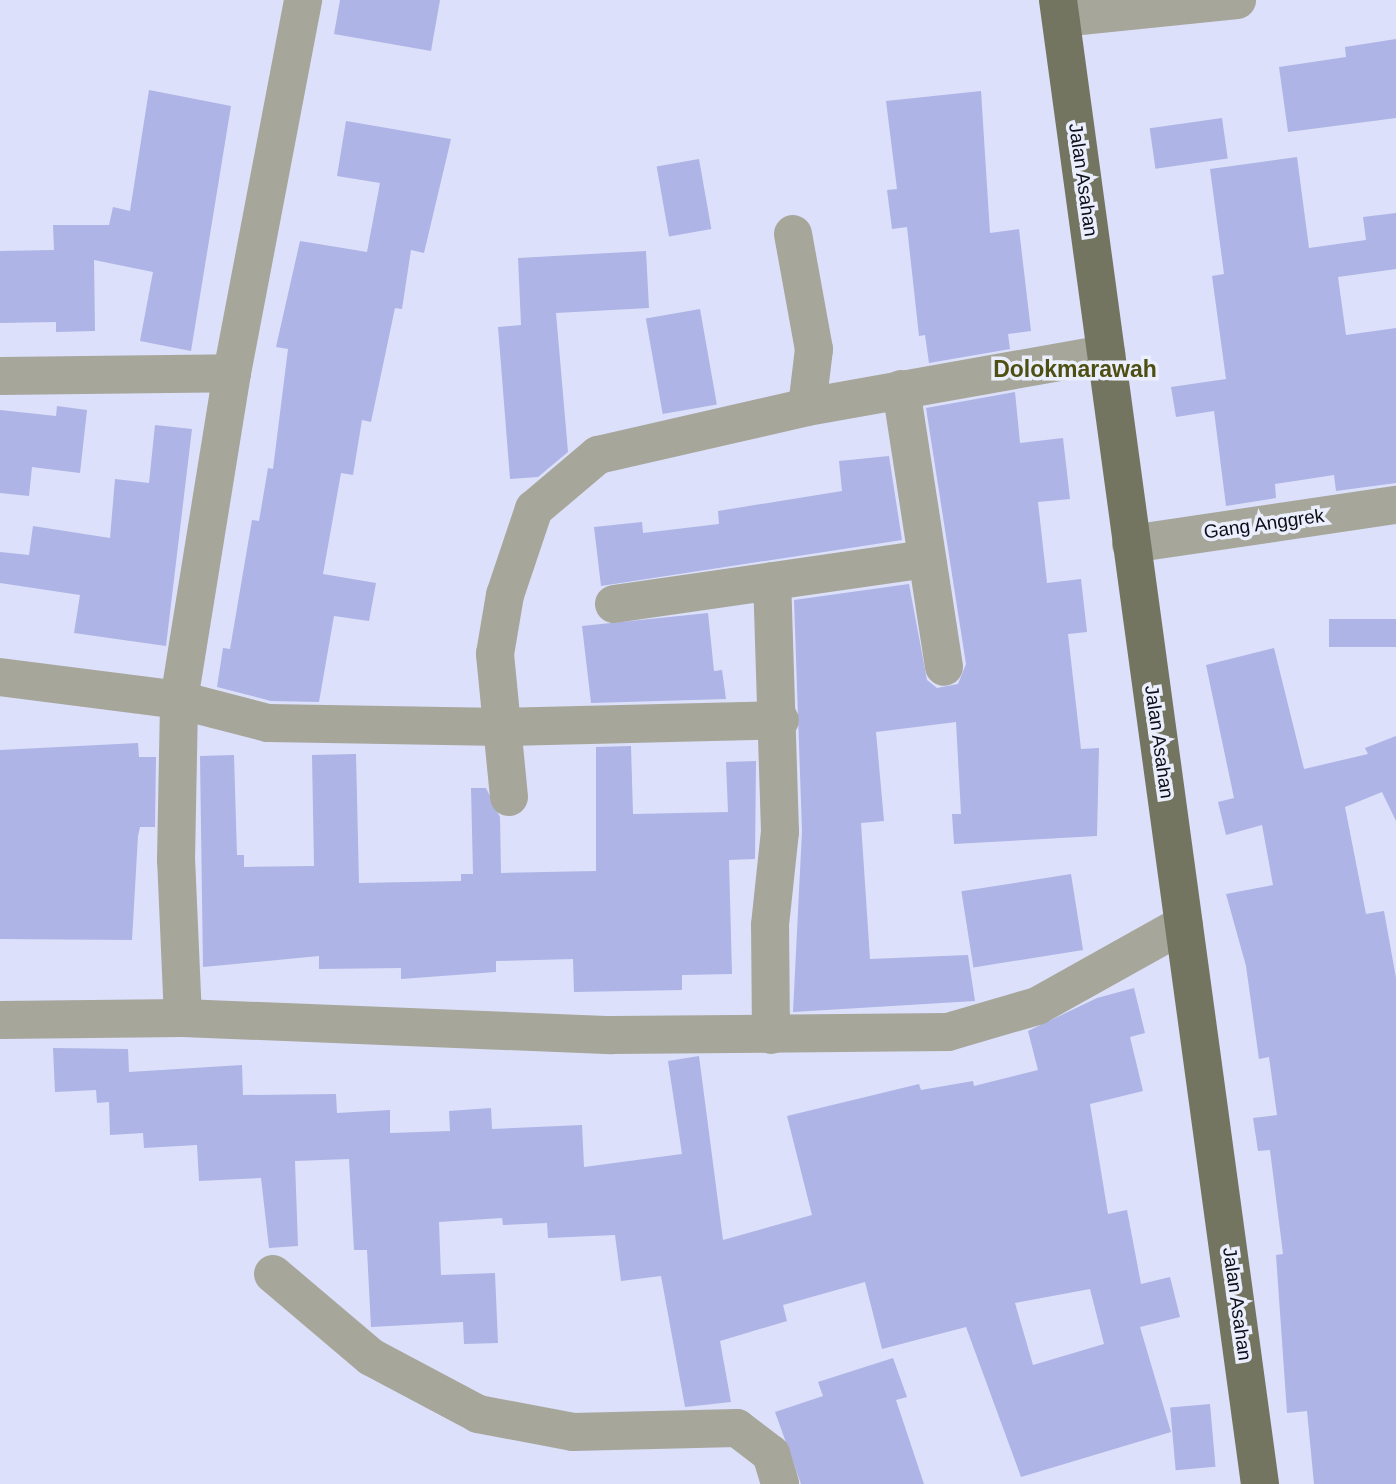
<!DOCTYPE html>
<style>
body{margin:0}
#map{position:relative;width:1396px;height:1484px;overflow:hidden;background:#dce0fa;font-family:Helvetica,sans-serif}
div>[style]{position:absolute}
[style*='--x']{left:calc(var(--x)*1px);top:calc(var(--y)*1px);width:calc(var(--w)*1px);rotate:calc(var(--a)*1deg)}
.building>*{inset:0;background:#aeb4e5;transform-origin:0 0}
.minor>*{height:38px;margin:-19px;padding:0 19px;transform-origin:19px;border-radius:19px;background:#a6a69b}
.major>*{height:38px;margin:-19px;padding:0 19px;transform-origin:19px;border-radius:19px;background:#737561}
span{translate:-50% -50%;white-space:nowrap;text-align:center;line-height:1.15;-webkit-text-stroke:7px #ebeefd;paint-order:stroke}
.street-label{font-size:19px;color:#0d0e17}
.quarter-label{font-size:23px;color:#4e4f12;font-weight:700}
</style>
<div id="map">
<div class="building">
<i style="clip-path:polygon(340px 0,440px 0,431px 51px,334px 34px)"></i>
<i style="clip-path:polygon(1396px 39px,1396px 118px,1288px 132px,1279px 67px,1346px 57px,1345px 47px)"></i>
<i style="clip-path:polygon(149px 90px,231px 106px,191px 351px,140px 341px,153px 272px,94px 260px,95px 331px,56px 332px,56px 322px,0 323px,0 251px,54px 250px,53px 225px,109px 225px,113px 207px,130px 211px)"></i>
<i style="clip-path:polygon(981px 91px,990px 233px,1019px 229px,1031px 331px,1008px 334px,1010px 349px,929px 363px,925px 335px,919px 336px,907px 227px,892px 229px,887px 190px,897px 189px,886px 101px)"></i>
<i style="left:1222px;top:118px;width:41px;height:73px;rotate:82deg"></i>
<i style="clip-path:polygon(346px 121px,451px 139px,424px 253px,411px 250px,402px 309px,395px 308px,371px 422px,362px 420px,353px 475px,341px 473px,323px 574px,376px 583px,369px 621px,334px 616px,319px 702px,271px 701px,217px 687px,223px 648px,230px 649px,252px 520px,259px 521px,268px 468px,273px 469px,288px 349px,276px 347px,300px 241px,367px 252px,380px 183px,337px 176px)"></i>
<i style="clip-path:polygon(1297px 157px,1309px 248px,1366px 240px,1363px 217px,1396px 213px,1396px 269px,1338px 277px,1346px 335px,1396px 328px,1396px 483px,1336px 491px,1334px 475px,1275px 484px,1276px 498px,1226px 506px,1214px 411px,1176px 417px,1171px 387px,1226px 379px,1212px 276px,1224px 274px,1210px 169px)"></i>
<i style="left:699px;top:159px;width:71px;height:43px;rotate:80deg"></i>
<i style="clip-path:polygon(646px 251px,649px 308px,556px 313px,568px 452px,538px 477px,510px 479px,498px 327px,521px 325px,518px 258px)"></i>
<i style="left:700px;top:309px;width:97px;height:55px;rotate:80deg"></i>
<i style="clip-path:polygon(1015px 392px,1020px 443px,1063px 438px,1070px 499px,1038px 502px,1047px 583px,1081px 579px,1087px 632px,1068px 634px,1081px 749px,1099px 748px,1097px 836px,954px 844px,952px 814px,961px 814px,956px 722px,876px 732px,884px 821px,861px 823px,870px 959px,968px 955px,975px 1001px,793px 1012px,802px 831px,794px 600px,909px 584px,927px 680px,937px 688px,958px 684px,966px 664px,926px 408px)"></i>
<i style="clip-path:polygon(57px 406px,87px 410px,80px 473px,32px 467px,29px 496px,0 493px,0 410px,56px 416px)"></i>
<i style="clip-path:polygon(155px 425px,192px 429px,166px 646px,74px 633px,80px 595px,0 583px,0 552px,29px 555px,33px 526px,110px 538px,115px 479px,149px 483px)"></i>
<i style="clip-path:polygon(889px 456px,902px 540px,601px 586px,594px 527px,642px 522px,643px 533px,719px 524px,718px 511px,842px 491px,839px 461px)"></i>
<i style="clip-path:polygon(708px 613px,714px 671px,722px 670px,726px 699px,591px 703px,582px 626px)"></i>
<i style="left:1396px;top:619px;width:28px;height:67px;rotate:90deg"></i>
<i style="clip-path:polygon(1274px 648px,1304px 769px,1368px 754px,1365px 748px,1396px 736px,1396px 821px,1382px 792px,1345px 807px,1366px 914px,1384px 911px,1396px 978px,1396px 1484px,1314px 1484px,1307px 1411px,1287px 1413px,1276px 1255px,1283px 1254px,1270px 1150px,1258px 1151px,1253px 1118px,1277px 1115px,1269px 1057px,1259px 1059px,1246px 966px,1226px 894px,1273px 885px,1262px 825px,1226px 835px,1218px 802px,1234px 798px,1206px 665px)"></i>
<i style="clip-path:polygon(138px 743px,139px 757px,156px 757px,155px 827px,140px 827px,138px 836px,132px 940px,0 939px,0 750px)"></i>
<i style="clip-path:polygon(631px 746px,633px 814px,728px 812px,726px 762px,756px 761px,755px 859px,729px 860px,732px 974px,682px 975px,682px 990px,574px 992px,573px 959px,496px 961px,496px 972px,401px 979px,401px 968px,319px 969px,319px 956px,203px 967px,200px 756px,234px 755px,237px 855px,244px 855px,244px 867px,314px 866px,312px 755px,356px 754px,359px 883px,461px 881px,461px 874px,473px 874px,471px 788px,486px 788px,500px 817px,501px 873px,596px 871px,596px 747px)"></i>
<i style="left:1071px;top:874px;width:77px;height:111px;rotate:81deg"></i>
<i style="clip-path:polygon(evenodd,1134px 988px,1145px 1033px,1130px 1037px,1143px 1091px,1090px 1104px,1108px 1214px,1127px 1210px,1141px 1284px,1170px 1277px,1180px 1317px,1140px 1327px,1171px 1432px,1021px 1477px,966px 1327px,882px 1349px,865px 1282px,783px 1305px,787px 1321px,720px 1341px,731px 1402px,685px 1407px,661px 1276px,621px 1281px,615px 1235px,548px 1238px,547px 1223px,503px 1225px,502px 1218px,439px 1222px,441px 1275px,495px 1273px,498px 1343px,464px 1344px,463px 1322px,371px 1327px,367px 1250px,354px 1250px,349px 1159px,295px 1161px,298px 1246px,269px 1248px,261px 1178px,199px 1181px,197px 1145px,144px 1148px,143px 1133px,110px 1135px,109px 1102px,97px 1103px,96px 1090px,55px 1092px,53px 1048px,128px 1049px,129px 1072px,242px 1065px,243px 1095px,336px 1094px,337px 1113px,390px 1110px,390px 1133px,450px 1131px,449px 1111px,491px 1108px,492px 1129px,582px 1125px,584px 1167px,682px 1154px,668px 1061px,699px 1056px,723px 1240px,812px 1215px,787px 1116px,919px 1084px,921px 1090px,973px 1081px,974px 1086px,1038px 1070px,1028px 1031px,1097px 998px,1134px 988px,1090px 1289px,1104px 1344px,1033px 1365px,1015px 1303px,1090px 1289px)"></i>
<i style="clip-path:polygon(893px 1358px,907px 1397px,896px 1400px,924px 1484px,801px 1484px,775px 1412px,823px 1396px,818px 1382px)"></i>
<i style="left:1210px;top:1404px;width:63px;height:40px;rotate:85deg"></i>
</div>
<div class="minor">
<i style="--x:1061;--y:18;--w:177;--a:-5.8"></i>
<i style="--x:793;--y:234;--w:117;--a:79.7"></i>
<i style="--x:814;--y:349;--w:58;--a:96.9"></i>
<i style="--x:807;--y:407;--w:304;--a:-10.1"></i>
<i style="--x:0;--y:376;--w:232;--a:-0.7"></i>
<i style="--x:901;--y:389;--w:281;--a:81.2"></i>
<i style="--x:1131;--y:544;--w:268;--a:-8.4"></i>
<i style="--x:614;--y:604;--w:316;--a:-8.2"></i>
<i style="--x:0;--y:677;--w:180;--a:7.3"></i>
<i style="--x:179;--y:700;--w:92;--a:14.5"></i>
<i style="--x:268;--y:723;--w:235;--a:1"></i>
<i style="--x:503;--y:727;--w:277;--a:-1.4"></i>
<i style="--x:509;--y:797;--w:144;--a:-95.6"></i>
<i style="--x:495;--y:654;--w:60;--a:-80.4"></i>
<i style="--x:505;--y:595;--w:91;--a:-71.4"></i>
<i style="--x:534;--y:509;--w:84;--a:-40.2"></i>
<i style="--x:598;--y:455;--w:214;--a:-12.9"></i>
<i style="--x:183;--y:1018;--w:158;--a:-92.5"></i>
<i style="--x:176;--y:860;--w:160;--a:-88.9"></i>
<i style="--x:179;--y:700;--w:331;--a:-80.8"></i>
<i style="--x:232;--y:373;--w:380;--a:-79.2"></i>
<i style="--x:0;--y:1020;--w:183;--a:-0.6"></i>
<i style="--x:183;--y:1018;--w:429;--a:2.3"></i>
<i style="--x:612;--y:1035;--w:336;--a:-0.5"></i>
<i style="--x:948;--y:1032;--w:93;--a:-16.3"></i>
<i style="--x:1037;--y:1006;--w:168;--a:-29.2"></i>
<i style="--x:771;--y:1035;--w:110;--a:-90.5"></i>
<i style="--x:770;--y:925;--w:94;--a:-83.9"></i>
<i style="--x:780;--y:832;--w:251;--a:-91.8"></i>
<i style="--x:273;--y:1274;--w:128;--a:40.3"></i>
<i style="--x:371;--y:1357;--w:121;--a:28"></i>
<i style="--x:478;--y:1414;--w:97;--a:10.7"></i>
<i style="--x:573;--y:1432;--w:164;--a:-1.4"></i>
<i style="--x:737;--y:1428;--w:43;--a:37.4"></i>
<i style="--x:771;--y:1454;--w:31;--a:73"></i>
</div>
<div class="major">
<i style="--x:1058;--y:0;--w:1498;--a:82.25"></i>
</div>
<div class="street-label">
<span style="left:1083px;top:180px;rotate:82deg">Jalan Asahan</span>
<span style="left:1264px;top:524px;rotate:-8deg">Gang Anggrek</span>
<span style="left:1159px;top:742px;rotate:82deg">Jalan Asahan</span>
<span style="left:1237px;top:1304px;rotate:82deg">Jalan Asahan</span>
</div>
<div class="quarter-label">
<span style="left:1075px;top:369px">Dolokmarawah</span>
</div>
</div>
